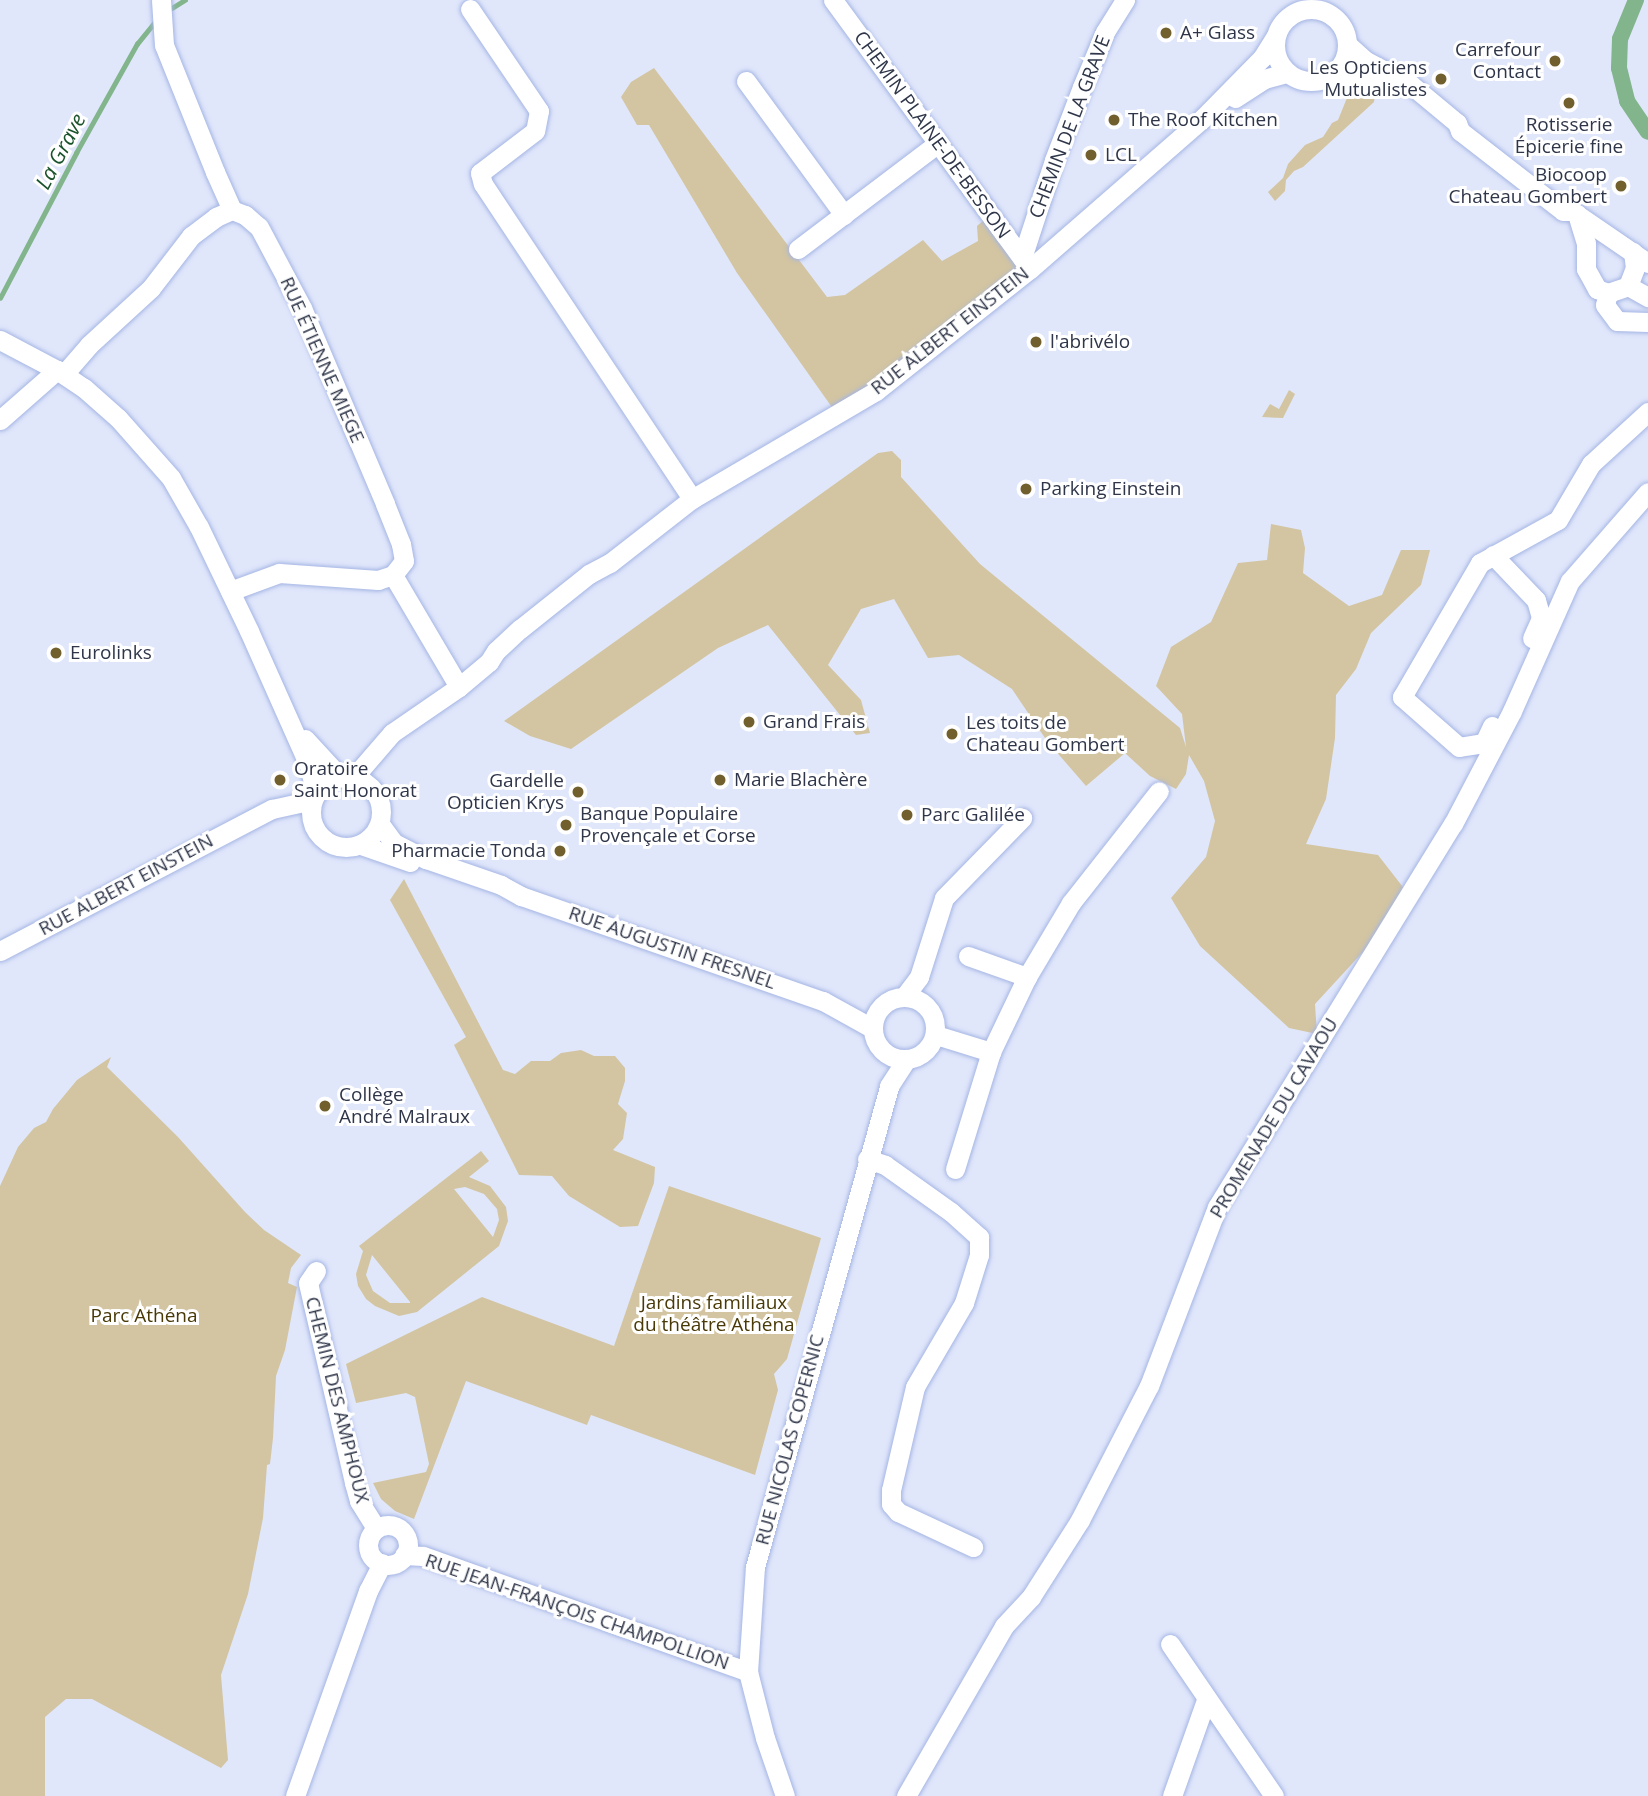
<!DOCTYPE html>
<meta charset="utf-8">
<style>
body{margin:0}
#map{position:relative;width:1648px;height:1796px;overflow:hidden;background:#e0e7fb;font-family:"Open Sans",sans-serif}
div>[style]{position:absolute}
[style*='--x']{left:calc(var(--x)*1px);top:calc(var(--y)*1px);width:calc(var(--w)*1px);rotate:calc(var(--a)*1deg)}
.green>*{inset:0;background:#d3c5a1}
.stream>*{height:4.5px;margin:-2.25px;padding:0 2.25px;transform-origin:2.25px;border-radius:2.25px;background:#82b58c}
.canal>*{height:16px;margin:-8px;padding:0 8px;transform-origin:8px;border-radius:8px;background:#82b58c}
.roads{filter:drop-shadow(0 0 2px #a5b5e4) drop-shadow(0 0 2px #a5b5e4)}
.minor>*{height:19px;margin:-9.5px;padding:0 9.5px;transform-origin:9.5px;border-radius:9.5px;background:#fff}
.minor>.ring{margin:-9.5px;padding:0;box-sizing:content-box;background:none;border:19px solid #fff;border-radius:50%}
.dots>*{width:19px;height:19px;translate:-50% -50%;box-sizing:border-box;border:4px solid #fff;border-radius:50%}
span{translate:-50% -50%;white-space:nowrap;text-align:center;line-height:1.15;-webkit-text-stroke:6px #fff;paint-order:stroke}
.poi-label{font-size:19px;color:#2f3649}
.left{translate:0 -50%;text-align:left}
.right{translate:-100% -50%;text-align:right}
.street-label{font-size:19px;color:#2f3649}
.park-label{font-size:19px;color:#483907}
.water-label{font-size:21px;color:#1a532b;font-style:italic}
</style>
<div id="map">
<div class="green">
<i style="clip-path:polygon(654px 68px,827px 297px,845px 295px,923px 240px,942px 261px,978px 241px,977px 226px,990px 215px,1030px 269px,836px 413px,737px 273px,649px 125px,637px 125px,621px 97px,631px 82px)"></i>
<i style="clip-path:polygon(1366px 85px,1375px 95px,1374px 102px,1303px 167px,1294px 171px,1286px 180px,1285px 191px,1275px 201px,1268px 192px,1283px 178px,1288px 164px,1305px 145px,1323px 137px,1332px 123px,1338px 120px,1349px 93px)"></i>
<i style="clip-path:polygon(1289px 390px,1295px 394px,1283px 418px,1262px 417px,1270px 404px,1279px 409px)"></i>
<i style="clip-path:polygon(892px 451px,901px 460px,901px 477px,980px 564px,1180px 728px,1186px 747px,1182px 714px,1156px 686px,1171px 647px,1211px 622px,1238px 563px,1267px 560px,1271px 524px,1301px 530px,1305px 548px,1303px 573px,1349px 606px,1382px 595px,1401px 550px,1430px 550px,1421px 585px,1371px 633px,1356px 669px,1336px 695px,1335px 738px,1326px 799px,1306px 844px,1378px 855px,1406px 891px,1374px 940px,1315px 1004px,1317px 1034px,1289px 1028px,1200px 946px,1171px 898px,1206px 857px,1215px 821px,1204px 781px,1189px 755px,1186px 774px,1176px 789px,1150px 776px,1125px 753px,1086px 786px,1047px 741px,1012px 689px,959px 655px,928px 658px,894px 599px,861px 609px,828px 665px,861px 700px,870px 733px,856px 735px,768px 625px,718px 648px,571px 749px,530px 736px,504px 721px,878px 453px)"></i>
<i style="clip-path:polygon(404px 879px,503px 1070px,515px 1074px,531px 1061px,550px 1061px,561px 1053px,581px 1050px,594px 1056px,615px 1056px,625px 1068px,625px 1081px,618px 1104px,627px 1113px,623px 1139px,613px 1150px,655px 1167px,654px 1183px,638px 1226px,620px 1227px,569px 1196px,552px 1176px,519px 1175px,454px 1045px,466px 1037px,390px 900px)"></i>
<i style="clip-path:polygon(111px 1057px,107px 1067px,178px 1137px,245px 1212px,264px 1230px,301px 1255px,291px 1268px,288px 1283px,297px 1287px,285px 1350px,276px 1376px,273px 1438px,270px 1464px,267px 1465px,263px 1518px,248px 1594px,221px 1675px,228px 1760px,221px 1768px,92px 1699px,66px 1699px,45px 1717px,45px 1796px,0 1796px,0 1186px,18px 1147px,34px 1128px,46px 1122px,53px 1109px,77px 1080px)"></i>
<i style="clip-path:polygon(evenodd,481px 1151px,489px 1161px,469px 1177px,490px 1186px,506px 1207px,508px 1221px,499px 1246px,417px 1312px,399px 1316px,375px 1306px,366px 1299px,358px 1286px,356px 1274px,363px 1251px,359px 1246px,481px 1151px,465px 1187px,484px 1194px,497px 1209px,499px 1220px,493px 1237px,454px 1189px,465px 1187px,481px 1151px,372px 1255px,410px 1302px,410px 1303px,390px 1303px,373px 1291px,366px 1275px,372px 1255px)"></i>
<i style="clip-path:polygon(669px 1186px,821px 1238px,787px 1359px,774px 1374px,778px 1390px,755px 1475px,591px 1415px,587px 1425px,466px 1381px,414px 1519px,395px 1511px,381px 1499px,373px 1483px,426px 1472px,429px 1464px,415px 1397px,406px 1393px,356px 1403px,346px 1364px,482px 1297px,614px 1346px)"></i>
</div>
<div class="stream">
<i style="--x:172;--y:8;--w:15;--a:-32"></i>
<i style="--x:0;--y:298;--w:164;--a:-62.3"></i>
<i style="--x:76;--y:153;--w:125;--a:-60.8"></i>
<i style="--x:137;--y:44;--w:27;--a:-51"></i>
</div>
<div class="canal">
<i style="--x:1636;--y:0;--w:42;--a:112.3"></i>
<i style="--x:1620;--y:39;--w:29;--a:92"></i>
<i style="--x:1619;--y:68;--w:34;--a:76"></i>
<i style="--x:1627;--y:101;--w:37;--a:56"></i>
</div>
<div class="roads">
<div class="minor">
<i style="--x:161;--y:0;--w:45;--a:86.2"></i>
<i style="--x:164;--y:45;--w:137;--a:68.1"></i>
<i style="--x:215;--y:172;--w:42;--a:65.9"></i>
<i style="--x:232;--y:210;--w:14;--a:21"></i>
<i style="--x:245;--y:215;--w:18;--a:41"></i>
<i style="--x:259;--y:227;--w:92;--a:62"></i>
<i style="--x:302;--y:308;--w:213;--a:67"></i>
<i style="--x:385;--y:504;--w:43;--a:68.2"></i>
<i style="--x:401;--y:544;--w:17;--a:80"></i>
<i style="--x:404;--y:561;--w:18;--a:128"></i>
<i style="--x:393;--y:575;--w:16;--a:162"></i>
<i style="--x:378;--y:580;--w:99;--a:-176"></i>
<i style="--x:279;--y:573;--w:52;--a:159.8"></i>
<i style="--x:833;--y:0;--w:333;--a:53.8"></i>
<i class="ring" style="left:1275px;top:9px;width:53px;height:53px"></i>
<i style="--x:470;--y:9;--w:123;--a:55.9"></i>
<i style="--x:539;--y:111;--w:20;--a:101"></i>
<i style="--x:535;--y:131;--w:69;--a:142.6"></i>
<i style="--x:480;--y:173;--w:11;--a:75"></i>
<i style="--x:483;--y:184;--w:378;--a:56.4"></i>
<i style="--x:1347;--y:44;--w:25;--a:42"></i>
<i style="--x:1366;--y:61;--w:50;--a:27.6"></i>
<i style="--x:1410;--y:84;--w:61;--a:39.7"></i>
<i style="--x:1457;--y:123;--w:9;--a:69"></i>
<i style="--x:1460;--y:131;--w:130;--a:37.8"></i>
<i style="--x:1563;--y:211;--w:9;--a:0"></i>
<i style="--x:1572;--y:211;--w:92;--a:34.4"></i>
<i style="--x:1335;--y:73;--w:33;--a:5"></i>
<i style="--x:1368;--y:76;--w:25;--a:16"></i>
<i style="--x:746;--y:81;--w:166;--a:53.8"></i>
<i style="--x:1235;--y:98;--w:35;--a:-33"></i>
<i style="--x:1264;--y:79;--w:24;--a:-15"></i>
<i style="--x:1577;--y:214;--w:30;--a:73"></i>
<i style="--x:1586;--y:243;--w:26;--a:90"></i>
<i style="--x:1586;--y:269;--w:23;--a:61"></i>
<i style="--x:1597;--y:289;--w:12;--a:20"></i>
<i style="--x:1608;--y:293;--w:21;--a:-19"></i>
<i style="--x:1628;--y:286;--w:19;--a:-69"></i>
<i style="--x:1635;--y:268;--w:16;--a:-97"></i>
<i style="--x:798;--y:249;--w:176;--a:-37.1"></i>
<i style="--x:1022;--y:258;--w:103;--a:-71.9"></i>
<i style="--x:1054;--y:160;--w:78;--a:-69"></i>
<i style="--x:1082;--y:87;--w:60;--a:-67.3"></i>
<i style="--x:1105;--y:32;--w:38;--a:-58"></i>
<i style="--x:1628;--y:286;--w:23;--a:29"></i>
<i style="--x:1608;--y:293;--w:12;--a:104"></i>
<i style="--x:1605;--y:305;--w:20;--a:53"></i>
<i style="--x:1617;--y:321;--w:31;--a:2"></i>
<i style="--x:0;--y:340;--w:64;--a:27.8"></i>
<i style="--x:57;--y:370;--w:32;--a:34"></i>
<i style="--x:84;--y:388;--w:45;--a:41.4"></i>
<i style="--x:118;--y:418;--w:80;--a:48.5"></i>
<i style="--x:171;--y:478;--w:56;--a:60.3"></i>
<i style="--x:199;--y:527;--w:115;--a:64.3"></i>
<i style="--x:249;--y:631;--w:148;--a:66"></i>
<i style="--x:309;--y:766;--w:29;--a:76"></i>
<i style="--x:64;--y:374;--w:38;--a:-49"></i>
<i style="--x:89;--y:345;--w:84;--a:-42.6"></i>
<i style="--x:151;--y:288;--w:66;--a:-52.4"></i>
<i style="--x:191;--y:236;--w:31;--a:-37"></i>
<i style="--x:216;--y:217;--w:17;--a:-24"></i>
<i style="--x:0;--y:420;--w:76;--a:-41.3"></i>
<i style="--x:1493;--y:555;--w:62;--a:46.3"></i>
<i style="--x:1536;--y:600;--w:19;--a:74"></i>
<i style="--x:1541;--y:618;--w:22;--a:114"></i>
<i style="--x:393;--y:575;--w:130;--a:59.5"></i>
<i style="--x:1492;--y:726;--w:19;--a:115"></i>
<i style="--x:1484;--y:743;--w:25;--a:171"></i>
<i style="--x:1459;--y:747;--w:76;--a:-138.7"></i>
<i style="--x:1402;--y:697;--w:155;--a:-59.8"></i>
<i style="--x:1480;--y:563;--w:89;--a:-28.9"></i>
<i style="--x:1558;--y:520;--w:65;--a:-59.5"></i>
<i style="--x:1591;--y:464;--w:77;--a:-42.4"></i>
<i style="--x:305;--y:739;--w:52;--a:47.4"></i>
<i class="ring" style="left:311px;top:777px;width:51px;height:51px"></i>
<i style="--x:354;--y:777;--w:58;--a:-49.2"></i>
<i style="--x:392;--y:733;--w:81;--a:-34.5"></i>
<i style="--x:459;--y:687;--w:39;--a:-40"></i>
<i style="--x:489;--y:662;--w:13;--a:-58"></i>
<i style="--x:496;--y:651;--w:33;--a:-43"></i>
<i style="--x:520;--y:629;--w:88;--a:-38.6"></i>
<i style="--x:589;--y:574;--w:24;--a:-28"></i>
<i style="--x:610;--y:563;--w:104;--a:-38"></i>
<i style="--x:692;--y:499;--w:213;--a:-30.4"></i>
<i style="--x:876;--y:391;--w:196;--a:-38.4"></i>
<i style="--x:1030;--y:269;--w:228;--a:-41.1"></i>
<i style="--x:1202;--y:119;--w:86;--a:-45.5"></i>
<i style="--x:1262;--y:58;--w:25;--a:-58"></i>
<i style="--x:380;--y:824;--w:24;--a:54"></i>
<i style="--x:394;--y:843;--w:36;--a:27"></i>
<i style="--x:426;--y:859;--w:79;--a:19.1"></i>
<i style="--x:501;--y:885;--w:23;--a:29"></i>
<i style="--x:521;--y:896;--w:320;--a:19.2"></i>
<i style="--x:823;--y:1001;--w:56;--a:28.9"></i>
<i style="--x:361;--y:845;--w:52;--a:19.1"></i>
<i style="--x:0;--y:951;--w:307;--a:-27.6"></i>
<i style="--x:272;--y:809;--w:42;--a:-12.4"></i>
<i style="--x:968;--y:956;--w:63;--a:19.6"></i>
<i class="ring" style="left:873px;top:997px;width:43px;height:43px"></i>
<i style="--x:904;--y:997;--w:25;--a:-53"></i>
<i style="--x:919;--y:977;--w:83;--a:-72.4"></i>
<i style="--x:944;--y:898;--w:112;--a:-45.7"></i>
<i style="--x:936;--y:1035;--w:58;--a:17.2"></i>
<i style="--x:867;--y:1159;--w:19;--a:18"></i>
<i style="--x:885;--y:1165;--w:81;--a:35.5"></i>
<i style="--x:951;--y:1212;--w:38;--a:42"></i>
<i style="--x:979;--y:1237;--w:18;--a:90"></i>
<i style="--x:979;--y:1255;--w:50;--a:107.4"></i>
<i style="--x:964;--y:1303;--w:97;--a:120.3"></i>
<i style="--x:915;--y:1387;--w:106;--a:103.1"></i>
<i style="--x:891;--y:1490;--w:14;--a:90"></i>
<i style="--x:891;--y:1504;--w:11;--a:49"></i>
<i style="--x:898;--y:1512;--w:83;--a:25"></i>
<i style="--x:955;--y:1169;--w:122;--a:-72.9"></i>
<i style="--x:991;--y:1052;--w:83;--a:-64.4"></i>
<i style="--x:1027;--y:977;--w:86;--a:-59.3"></i>
<i style="--x:1071;--y:903;--w:142;--a:-51.8"></i>
<i style="--x:316;--y:1271;--w:14;--a:124"></i>
<i style="--x:308;--y:1283;--w:205;--a:77"></i>
<i style="--x:354;--y:1483;--w:19;--a:74"></i>
<i style="--x:359;--y:1501;--w:32;--a:58"></i>
<i class="ring" style="left:368px;top:1525px;width:21px;height:21px"></i>
<i style="--x:404;--y:1555;--w:19;--a:3"></i>
<i style="--x:423;--y:1556;--w:345;--a:19.6"></i>
<i style="--x:1170;--y:1644;--w:184;--a:55.6"></i>
<i style="--x:295;--y:1796;--w:218;--a:-70.4"></i>
<i style="--x:368;--y:1591;--w:31;--a:-63"></i>
<i style="--x:785;--y:1796;--w:61;--a:-109"></i>
<i style="--x:765;--y:1738;--w:68;--a:-104.4"></i>
<i style="--x:748;--y:1672;--w:105;--a:-86.2"></i>
<i style="--x:755;--y:1567;--w:499;--a:-74.4"></i>
<i style="--x:889;--y:1086;--w:31;--a:-57"></i>
<i style="--x:906;--y:1796;--w:196;--a:-60"></i>
<i style="--x:1004;--y:1626;--w:40;--a:-47"></i>
<i style="--x:1031;--y:1597;--w:91;--a:-57.5"></i>
<i style="--x:1080;--y:1520;--w:151;--a:-62.8"></i>
<i style="--x:1149;--y:1386;--w:191;--a:-69.2"></i>
<i style="--x:1217;--y:1207;--w:450;--a:-58.4"></i>
<i style="--x:1453;--y:824;--w:127;--a:-62.4"></i>
<i style="--x:1512;--y:711;--w:142;--a:-66"></i>
<i style="--x:1570;--y:581;--w:118;--a:-48.8"></i>
<i style="--x:1172;--y:1796;--w:102;--a:-70.5"></i>
</div>
</div>
<div class="dots">
<i style="left:1166px;top:33px;background:#715f2d"></i>
<i style="left:1555px;top:61px;background:#715f2d"></i>
<i style="left:1441px;top:79px;background:#715f2d"></i>
<i style="left:1569px;top:103px;background:#715f2d"></i>
<i style="left:1114px;top:120px;background:#715f2d"></i>
<i style="left:1091px;top:155px;background:#715f2d"></i>
<i style="left:1621px;top:186px;background:#715f2d"></i>
<i style="left:1036px;top:342px;background:#715f2d"></i>
<i style="left:1026px;top:489px;background:#715f2d"></i>
<i style="left:56px;top:653px;background:#715f2d"></i>
<i style="left:749px;top:722px;background:#715f2d"></i>
<i style="left:952px;top:734px;background:#715f2d"></i>
<i style="left:280px;top:780px;background:#715f2d"></i>
<i style="left:720px;top:780px;background:#715f2d"></i>
<i style="left:578px;top:792px;background:#715f2d"></i>
<i style="left:907px;top:815px;background:#715f2d"></i>
<i style="left:566px;top:825px;background:#715f2d"></i>
<i style="left:560px;top:851px;background:#715f2d"></i>
<i style="left:325px;top:1106px;background:#715f2d"></i>
</div>
<div class="poi-label">
<span class="left" style="left:1180px;top:33px">A+ Glass</span>
<span class="right" style="left:1541px;top:61px">Carrefour<br>Contact</span>
<span class="right" style="left:1427px;top:79px">Les Opticiens<br>Mutualistes</span>
<span class="left" style="left:1128px;top:120px">The Roof Kitchen</span>
<span style="left:1569px;top:136px">Rotisserie<br>Épicerie fine</span>
<span class="left" style="left:1105px;top:155px">LCL</span>
<span class="right" style="left:1607px;top:186px">Biocoop<br>Chateau Gombert</span>
<span class="left" style="left:1050px;top:342px">l'abrivélo</span>
<span class="left" style="left:1040px;top:489px">Parking Einstein</span>
<span class="left" style="left:70px;top:653px">Eurolinks</span>
<span class="left" style="left:763px;top:722px">Grand Frais</span>
<span class="left" style="left:966px;top:734px">Les toits de<br>Chateau Gombert</span>
<span class="left" style="left:294px;top:780px">Oratoire<br>Saint Honorat</span>
<span class="left" style="left:734px;top:780px">Marie Blachère</span>
<span class="right" style="left:564px;top:792px">Gardelle<br>Opticien Krys</span>
<span class="left" style="left:580px;top:825px">Banque Populaire<br>Provençale et Corse</span>
<span class="left" style="left:921px;top:815px">Parc Galilée</span>
<span class="right" style="left:546px;top:851px">Pharmacie Tonda</span>
<span class="left" style="left:339px;top:1106px">Collège<br>André Malraux</span>
</div>
<div class="street-label">
<span style="left:1070px;top:127px;rotate:-69deg">CHEMIN DE LA GRAVE</span>
<span style="left:932px;top:135px;rotate:54deg">CHEMIN PLAINE-DE-BESSON</span>
<span style="left:950px;top:331px;rotate:-38deg">RUE ALBERT EINSTEIN</span>
<span style="left:322px;top:360px;rotate:66deg">RUE ÉTIENNE MIEGE</span>
<span style="left:126px;top:885px;rotate:-28deg">RUE ALBERT EINSTEIN</span>
<span style="left:672px;top:948px;rotate:19deg">RUE AUGUSTIN FRESNEL</span>
<span style="left:1274px;top:1118px;rotate:-59deg">PROMENADE DU CAVAOU</span>
<span style="left:337px;top:1400px;rotate:76deg">CHEMIN DES AMPHOUX</span>
<span style="left:790px;top:1440px;rotate:-75deg">RUE NICOLAS COPERNIC</span>
<span style="left:577px;top:1612px;rotate:19deg">RUE JEAN-FRANÇOIS CHAMPOLLION</span>
</div>
<div class="park-label">
<span style="left:714px;top:1314px">Jardins familiaux<br>du théâtre Athéna</span>
<span style="left:144px;top:1316px">Parc Athéna</span>
</div>
<div class="water-label">
<span style="left:60px;top:151px;rotate:-62deg">La Grave</span>
</div>
</div>
